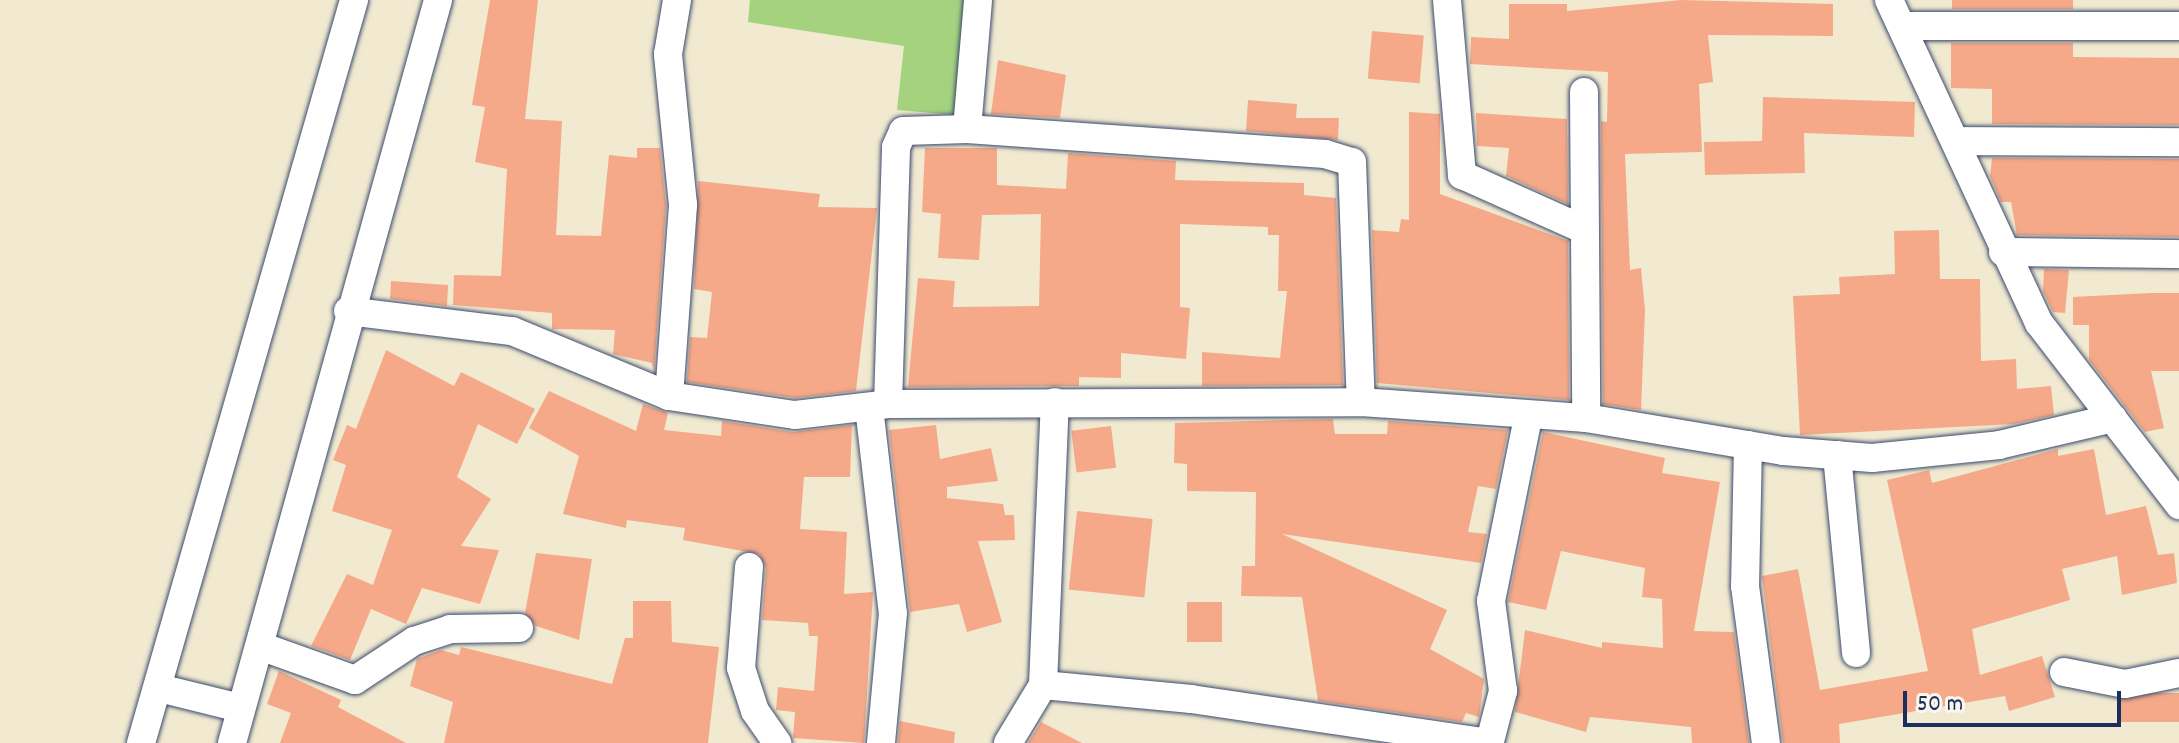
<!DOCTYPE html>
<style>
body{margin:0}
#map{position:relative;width:2179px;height:743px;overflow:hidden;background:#f1ead1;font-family:Dekko,sans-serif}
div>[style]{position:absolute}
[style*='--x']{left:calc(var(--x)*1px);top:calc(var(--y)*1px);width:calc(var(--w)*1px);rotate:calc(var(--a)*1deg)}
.green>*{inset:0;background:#a4d27f}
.building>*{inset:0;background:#f5a989;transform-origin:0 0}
.roads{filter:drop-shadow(0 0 2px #3b4b6f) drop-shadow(0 0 2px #3b4b6f)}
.minor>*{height:28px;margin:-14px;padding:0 14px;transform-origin:14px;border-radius:14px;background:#fff}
span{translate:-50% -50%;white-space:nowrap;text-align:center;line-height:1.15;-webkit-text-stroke:6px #fbf7ec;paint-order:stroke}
.scale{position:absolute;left:1903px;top:691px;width:218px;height:36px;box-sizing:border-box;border:4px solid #1b2f5e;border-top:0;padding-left:10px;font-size:24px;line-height:28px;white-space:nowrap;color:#1b2f5e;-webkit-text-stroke:6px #fbf7ec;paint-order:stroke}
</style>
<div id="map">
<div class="green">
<i style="clip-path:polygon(750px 0,966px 0,956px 115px,897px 110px,904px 46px,748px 22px)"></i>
</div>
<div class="building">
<i style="clip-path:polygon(490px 0,538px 0,525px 119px,562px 121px,556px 235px,601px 236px,609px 155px,637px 158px,637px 148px,660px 148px,666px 205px,654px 371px,652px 363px,613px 354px,615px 330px,552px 329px,552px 313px,453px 305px,454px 275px,501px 276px,507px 169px,475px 162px,485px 107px,472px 105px)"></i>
<i style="clip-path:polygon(1681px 0,1833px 4px,1833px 36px,1708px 35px,1713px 82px,1699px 84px,1702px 152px,1625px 154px,1630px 270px,1641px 268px,1645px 310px,1641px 410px,1603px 404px,1601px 121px,1607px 122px,1608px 72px,1470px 64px,1471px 37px,1509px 39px,1509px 4px,1567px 4px,1567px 11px)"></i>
<i style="left:1952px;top:0;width:121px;height:9px"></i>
<i style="left:1372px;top:31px;width:52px;height:48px;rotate:5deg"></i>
<i style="clip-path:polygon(1951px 43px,2073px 43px,2073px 57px,2179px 58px,2179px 125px,1992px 124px,1992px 89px,1951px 88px)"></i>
<i style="clip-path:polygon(998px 60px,1066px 75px,1060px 118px,991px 114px)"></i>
<i style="clip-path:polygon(1763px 97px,1915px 102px,1914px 137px,1804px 133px,1805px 173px,1705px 175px,1704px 142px,1762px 141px)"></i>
<i style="clip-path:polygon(1248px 100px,1297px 104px,1296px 118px,1339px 118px,1338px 140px,1246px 131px)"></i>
<i style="clip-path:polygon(1409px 112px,1440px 114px,1440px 194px,1568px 241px,1569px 400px,1377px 383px,1372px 230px,1399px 232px,1401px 219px,1409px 220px)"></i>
<i style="clip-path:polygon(1476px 113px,1567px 119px,1568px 204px,1506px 176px,1509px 148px,1477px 146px)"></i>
<i style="clip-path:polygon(925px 148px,997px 148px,997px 185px,1066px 189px,1068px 153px,1176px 161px,1175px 180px,1304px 183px,1304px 195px,1336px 198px,1343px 385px,1202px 386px,1202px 352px,1280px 358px,1287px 291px,1278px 291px,1279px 235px,1268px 235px,1268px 227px,1180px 224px,1180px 307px,1190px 308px,1186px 359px,1121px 353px,1121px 378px,1079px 377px,1079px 386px,908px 387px,918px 278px,955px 281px,953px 307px,1039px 306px,1041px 214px,982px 215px,979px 260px,938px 258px,941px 214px,922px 212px)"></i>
<i style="clip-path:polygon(1992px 158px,2179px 159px,2179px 237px,2017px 235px,2011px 202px,2001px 202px,1990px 176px)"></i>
<i style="clip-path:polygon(698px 181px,820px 194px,818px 207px,877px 208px,856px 391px,795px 398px,687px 382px,690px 337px,707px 338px,712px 292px,694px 289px)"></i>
<i style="clip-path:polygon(1939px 230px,1940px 279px,1980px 279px,1981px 361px,2016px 359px,2017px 389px,2051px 386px,2054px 415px,2014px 424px,1800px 435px,1793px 296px,1840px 294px,1839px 277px,1895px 274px,1894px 231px)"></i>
<i style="clip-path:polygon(2044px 269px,2069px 270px,2065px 313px,2053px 312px,2043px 291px)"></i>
<i style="clip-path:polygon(391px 281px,448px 285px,447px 306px,390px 299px)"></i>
<i style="clip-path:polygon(2151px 293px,2179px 293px,2179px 371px,2151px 371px,2164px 428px,2145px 432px,2089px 360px,2089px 325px,2073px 325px,2073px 297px)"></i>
<i style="clip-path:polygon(386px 350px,454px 386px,461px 372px,535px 409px,517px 444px,478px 424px,457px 477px,491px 499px,461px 546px,499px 550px,480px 604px,422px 588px,406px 624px,371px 609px,350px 660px,311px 646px,347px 574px,373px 585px,392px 530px,332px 511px,346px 465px,333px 460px,347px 425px,356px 429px)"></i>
<i style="clip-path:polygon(549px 391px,636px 431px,643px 404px,668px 413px,664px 430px,721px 436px,722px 421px,793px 432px,852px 425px,850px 477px,804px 477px,800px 529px,847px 532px,844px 594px,873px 592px,864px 743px,793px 738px,795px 712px,776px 710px,778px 687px,814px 691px,818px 636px,809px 636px,808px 623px,762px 620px,766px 568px,759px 554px,683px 540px,685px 528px,627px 520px,626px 528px,563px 514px,579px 456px,529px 428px)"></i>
<i style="clip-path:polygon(1333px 419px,1335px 434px,1387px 434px,1388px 421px,1508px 430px,1496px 489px,1478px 486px,1468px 532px,1487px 534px,1481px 563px,1282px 534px,1447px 610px,1430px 649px,1484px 679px,1479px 717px,1466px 713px,1462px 722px,1318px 701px,1302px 597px,1241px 596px,1242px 566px,1255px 566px,1256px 492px,1187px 491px,1187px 464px,1174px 463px,1175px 423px)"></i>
<i style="clip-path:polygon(936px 425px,940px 459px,991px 448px,998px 481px,947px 487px,947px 498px,1003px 504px,1005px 515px,1014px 515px,1015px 540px,978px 541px,1002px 622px,967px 632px,959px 604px,910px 612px,889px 430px)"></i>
<i style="left:1111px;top:426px;width:42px;height:40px;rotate:83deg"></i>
<i style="clip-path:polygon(1543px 432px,1665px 458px,1662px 473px,1720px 482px,1694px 631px,1734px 632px,1749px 743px,1692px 743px,1691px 727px,1590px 717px,1586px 732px,1515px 712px,1525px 630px,1602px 648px,1602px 642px,1663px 648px,1662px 599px,1642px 597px,1645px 568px,1561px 551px,1546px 610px,1508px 602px)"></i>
<i style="clip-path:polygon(2058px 449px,2058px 456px,2094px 449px,2106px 515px,2146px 506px,2158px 555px,2174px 553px,2177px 583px,2122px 595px,2117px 556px,2062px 569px,2070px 600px,1972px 629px,1980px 675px,2042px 656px,2055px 697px,2009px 711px,2005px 696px,1839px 724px,1840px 743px,1783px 743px,1762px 576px,1798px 569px,1820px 690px,1928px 671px,1887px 480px,1929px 470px,1932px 483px)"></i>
<i style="left:1077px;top:511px;width:76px;height:79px;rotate:6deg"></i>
<i style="clip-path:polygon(536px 553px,592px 559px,579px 640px,536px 626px,525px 613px)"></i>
<i style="clip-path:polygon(633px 601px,671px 601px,672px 642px,719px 647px,708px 743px,444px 743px,453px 702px,410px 686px,417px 659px,441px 650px,459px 655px,461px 647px,612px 684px,625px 638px,633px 638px)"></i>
<i style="left:1187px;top:602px;width:35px;height:40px"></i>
<i style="clip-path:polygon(279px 671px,341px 700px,338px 707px,406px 743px,280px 743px,291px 713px,267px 704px)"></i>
<i style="left:2179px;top:693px;width:29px;height:58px;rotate:90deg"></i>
<i style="clip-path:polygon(900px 721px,955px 732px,954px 743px,898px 743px)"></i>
<i style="clip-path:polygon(1041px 722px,1082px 743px,1028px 743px)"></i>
</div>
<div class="roads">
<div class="minor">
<i style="--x:1447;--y:0;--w:176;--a:85.1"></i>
<i style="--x:1462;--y:175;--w:133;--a:24.1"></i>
<i style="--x:1889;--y:0;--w:356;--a:65.1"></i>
<i style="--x:2039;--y:323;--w:230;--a:52.4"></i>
<i style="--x:1903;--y:26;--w:276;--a:0"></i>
<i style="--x:1584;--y:92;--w:326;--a:89.6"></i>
<i style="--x:967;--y:129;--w:359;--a:4"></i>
<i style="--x:1325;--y:154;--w:28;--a:17"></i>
<i style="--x:1352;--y:162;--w:240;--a:87.9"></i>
<i style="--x:1958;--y:141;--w:221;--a:0.3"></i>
<i style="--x:2003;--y:252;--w:176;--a:0.7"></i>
<i style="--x:348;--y:311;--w:165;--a:7"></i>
<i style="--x:512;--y:331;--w:170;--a:22.5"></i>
<i style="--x:669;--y:396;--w:127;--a:8.6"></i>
<i style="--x:795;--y:415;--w:94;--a:-6.7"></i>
<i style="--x:888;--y:404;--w:473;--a:-0.2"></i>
<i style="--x:1361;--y:402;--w:226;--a:4.1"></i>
<i style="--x:1586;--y:418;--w:200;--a:9.5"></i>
<i style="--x:1783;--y:451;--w:89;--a:4.5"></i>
<i style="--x:1872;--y:458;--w:128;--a:-5.8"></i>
<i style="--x:1999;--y:445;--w:117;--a:-13.3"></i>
<i style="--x:669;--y:396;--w:192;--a:-85.8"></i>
<i style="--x:683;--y:205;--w:152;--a:-95.7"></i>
<i style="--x:668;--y:54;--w:55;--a:-80.5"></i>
<i style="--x:888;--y:404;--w:257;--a:-88.2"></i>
<i style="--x:896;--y:147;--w:17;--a:-66"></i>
<i style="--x:903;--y:131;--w:64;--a:-1.8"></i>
<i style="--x:967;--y:129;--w:129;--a:-85.1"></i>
<i style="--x:869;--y:407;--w:207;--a:83.4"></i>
<i style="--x:893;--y:613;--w:131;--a:95.3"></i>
<i style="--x:1748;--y:445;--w:141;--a:91.2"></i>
<i style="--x:1745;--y:586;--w:158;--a:82.4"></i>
<i style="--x:1837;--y:455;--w:199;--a:84.5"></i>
<i style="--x:749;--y:567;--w:101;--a:94.5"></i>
<i style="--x:741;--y:668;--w:45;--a:72"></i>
<i style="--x:755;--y:711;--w:39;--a:55"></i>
<i style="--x:260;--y:646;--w:101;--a:19.7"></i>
<i style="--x:355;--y:680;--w:71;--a:-33.5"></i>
<i style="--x:414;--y:641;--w:38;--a:-18"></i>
<i style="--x:450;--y:629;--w:69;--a:-0.8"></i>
<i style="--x:2064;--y:672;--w:62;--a:11.1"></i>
<i style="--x:2125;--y:684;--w:55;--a:-11.5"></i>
<i style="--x:1043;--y:685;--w:283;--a:-87.6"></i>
<i style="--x:159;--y:688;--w:83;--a:13.9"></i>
<i style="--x:1490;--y:741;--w:52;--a:-75.4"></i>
<i style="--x:1503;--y:691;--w:91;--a:-97.6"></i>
<i style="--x:1491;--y:601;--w:187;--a:-78.6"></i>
<i style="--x:141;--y:743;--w:773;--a:-74"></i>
<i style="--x:232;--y:743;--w:771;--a:-74.5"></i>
<i style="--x:1008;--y:743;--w:68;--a:-58.9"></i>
<i style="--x:1043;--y:685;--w:149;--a:5.4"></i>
<i style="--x:1191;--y:699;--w:302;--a:8.4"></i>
</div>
</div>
<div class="scale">50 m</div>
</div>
